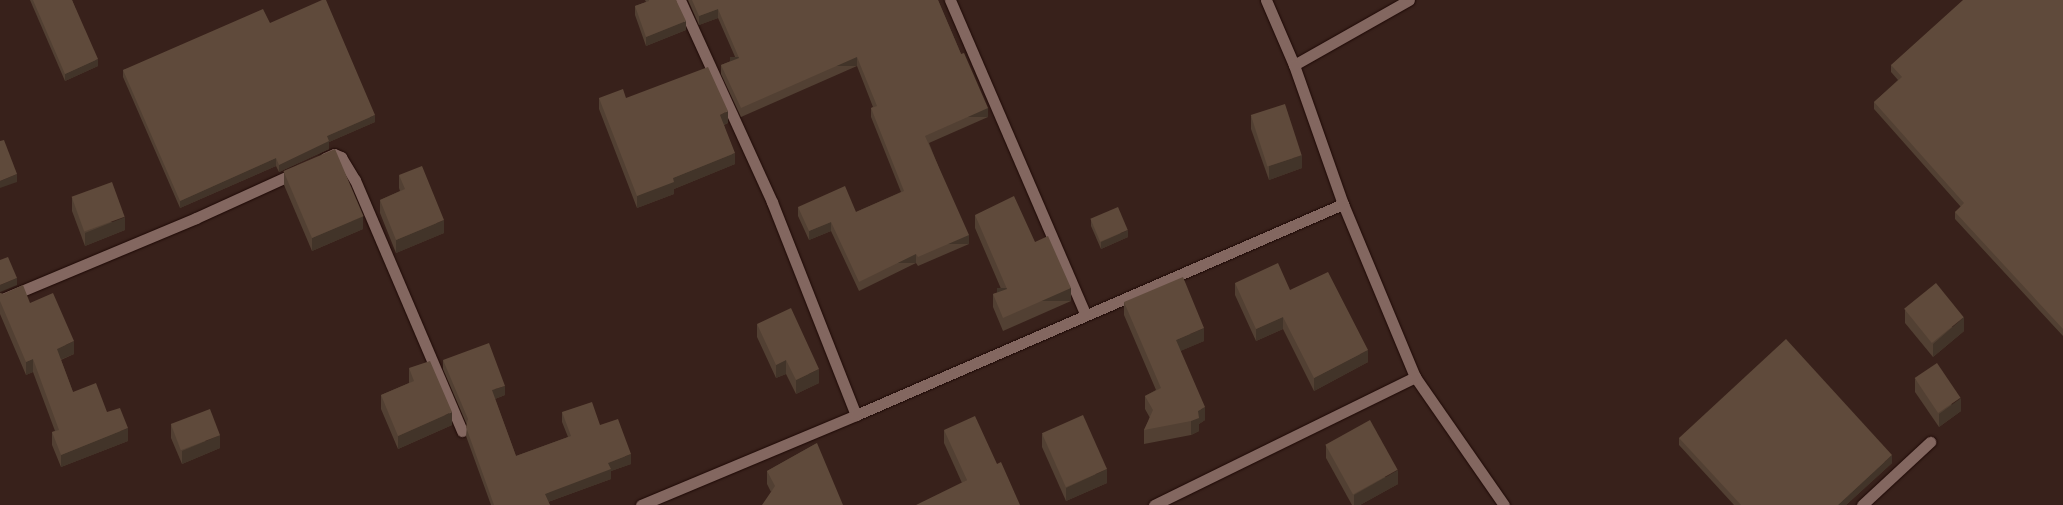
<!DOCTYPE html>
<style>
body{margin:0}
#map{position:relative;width:2063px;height:505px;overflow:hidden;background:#38211b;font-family:Poppins,sans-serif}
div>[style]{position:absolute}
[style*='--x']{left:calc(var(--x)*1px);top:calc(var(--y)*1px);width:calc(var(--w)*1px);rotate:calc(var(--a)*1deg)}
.roads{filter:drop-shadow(0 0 1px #1e0906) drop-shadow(0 0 1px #1e0906)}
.service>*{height:11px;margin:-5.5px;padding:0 5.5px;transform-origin:5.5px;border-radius:5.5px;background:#836760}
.minor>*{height:11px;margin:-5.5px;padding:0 5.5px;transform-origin:5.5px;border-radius:5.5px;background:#836760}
.tertiary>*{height:11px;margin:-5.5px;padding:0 5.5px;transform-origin:5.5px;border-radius:5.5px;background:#836760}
.wall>*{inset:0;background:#524033}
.shaded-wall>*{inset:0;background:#423429;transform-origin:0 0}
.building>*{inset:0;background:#5f4a3b;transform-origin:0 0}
span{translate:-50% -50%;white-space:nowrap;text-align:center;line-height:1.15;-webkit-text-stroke:3px #180d0b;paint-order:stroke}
</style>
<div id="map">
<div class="roads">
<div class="service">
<i style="--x:680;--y:0;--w:222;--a:65.5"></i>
<i style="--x:772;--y:202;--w:229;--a:68.5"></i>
<i style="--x:950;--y:0;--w:342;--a:66.7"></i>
<i style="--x:1294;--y:65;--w:132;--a:-29.5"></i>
<i style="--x:1862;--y:505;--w:93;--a:-42.8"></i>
</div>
<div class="minor">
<i style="--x:325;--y:158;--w:10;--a:-24"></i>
<i style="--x:334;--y:154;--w:8;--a:23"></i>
<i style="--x:341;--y:157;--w:27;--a:59"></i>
<i style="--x:355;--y:180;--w:273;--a:66.9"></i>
<i style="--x:0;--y:300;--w:212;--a:-22.7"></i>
<i style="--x:196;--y:218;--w:111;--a:-24.5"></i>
<i style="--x:641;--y:505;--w:233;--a:-22.7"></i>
<i style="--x:856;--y:415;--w:531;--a:-23.43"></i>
<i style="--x:1154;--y:505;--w:291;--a:-26.1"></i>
</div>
<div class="tertiary">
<i style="--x:1266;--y:0;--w:71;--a:66.7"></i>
<i style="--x:1294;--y:65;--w:147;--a:70.6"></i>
<i style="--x:1343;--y:204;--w:187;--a:67.4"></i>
<i style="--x:1415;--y:377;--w:156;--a:55.2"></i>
</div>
</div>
<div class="wall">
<i style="clip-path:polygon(30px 0,72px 0,98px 66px,65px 81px)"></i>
<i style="clip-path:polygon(645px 0,676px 0,686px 30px,646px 46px,635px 15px,635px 6px,646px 2px)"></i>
<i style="clip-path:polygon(688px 0,938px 0,988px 117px,929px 143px,969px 244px,918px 266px,916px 263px,859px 291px,831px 231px,809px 240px,798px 216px,798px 207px,856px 212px,901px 192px,871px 117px,871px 108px,873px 107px,857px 66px,741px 117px,721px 74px,721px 65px,736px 59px,718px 18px,699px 25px)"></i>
<i style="clip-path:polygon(2063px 0,2063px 336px,1955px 219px,1955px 212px,1961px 207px,1874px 109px,1874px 102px,1898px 80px,1891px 72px,1891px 65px)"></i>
<i style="clip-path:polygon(270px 23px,375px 122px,329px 142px,329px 149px,279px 172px,276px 166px,180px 208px,123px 77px,123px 70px)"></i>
<i style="clip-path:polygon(599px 98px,626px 98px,728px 123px,724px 125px,735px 164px,674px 189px,674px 194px,637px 208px,599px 109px)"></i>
<i style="clip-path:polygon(1251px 116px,1302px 168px,1269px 180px,1251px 129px)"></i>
<i style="clip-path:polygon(284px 172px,363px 229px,312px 251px,284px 185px)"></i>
<i style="clip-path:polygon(399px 175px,444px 233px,396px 253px,380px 213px,380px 200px,400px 191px,399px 188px)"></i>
<i style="clip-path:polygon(72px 198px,125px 230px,85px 246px,72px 211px)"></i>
<i style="clip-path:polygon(975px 215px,1035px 242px,1071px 301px,1003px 331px,993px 307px,993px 294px,1002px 291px,975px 228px)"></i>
<i style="clip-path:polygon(1091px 219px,1128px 237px,1101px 249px,1091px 226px)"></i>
<i style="clip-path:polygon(1235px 283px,1290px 290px,1368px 362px,1314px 391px,1283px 329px,1256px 341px,1235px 295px)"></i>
<i style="clip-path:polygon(0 293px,30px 303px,74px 354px,61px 360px,73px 392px,107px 412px,128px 441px,61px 467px,52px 445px,52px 432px,55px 431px,33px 372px,26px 375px,0 314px)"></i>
<i style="clip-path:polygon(1124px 302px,1204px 341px,1180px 351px,1205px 420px,1199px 424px,1199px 431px,1191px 435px,1144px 444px,1144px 430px,1150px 418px,1145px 409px,1145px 396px,1156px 390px,1124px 315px)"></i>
<i style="clip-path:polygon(1905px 310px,1964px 331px,1933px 357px,1905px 323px)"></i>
<i style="clip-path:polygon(757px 324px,819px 383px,796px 394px,786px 374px,776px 378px,757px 337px)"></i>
<i style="clip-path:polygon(443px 360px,505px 395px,495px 399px,516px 456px,568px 437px,562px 422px,562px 412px,600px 425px,631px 464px,611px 471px,611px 479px,548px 502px,550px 505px,491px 505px,466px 436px,467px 425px,443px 369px)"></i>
<i style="clip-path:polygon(409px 368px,452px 425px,398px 449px,381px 409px,381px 395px,409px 383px)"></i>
<i style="clip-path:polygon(1915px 379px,1961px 411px,1939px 427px,1915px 392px)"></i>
<i style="clip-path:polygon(171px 425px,220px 448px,182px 464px,171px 438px)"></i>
<i style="clip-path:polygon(944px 430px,997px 464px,962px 483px,944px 443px)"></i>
<i style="clip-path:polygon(1042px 434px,1107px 483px,1066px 501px,1042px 447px)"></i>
<i style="clip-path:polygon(1679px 438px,1892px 463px,1846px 505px,1734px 505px,1679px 445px)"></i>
<i style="clip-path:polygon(817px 443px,771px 492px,767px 484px,767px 471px)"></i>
<i style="clip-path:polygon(1326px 445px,1398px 484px,1360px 505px,1352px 505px,1326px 458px)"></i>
</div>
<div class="shaded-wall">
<i style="clip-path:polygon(718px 9px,718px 18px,699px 25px,699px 16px)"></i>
<i style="clip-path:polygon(686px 21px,686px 30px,646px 46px,646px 37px)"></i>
<i style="left:857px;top:57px;width:9px;height:127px;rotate:90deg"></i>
<i style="clip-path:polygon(98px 59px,98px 66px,65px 81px,65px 74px)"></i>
<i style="left:988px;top:108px;width:9px;height:69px;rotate:90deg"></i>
<i style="clip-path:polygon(728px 111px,728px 123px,720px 126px,720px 115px)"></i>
<i style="clip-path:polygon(375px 115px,375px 122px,329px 142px,329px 149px,279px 172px,279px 165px,327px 136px)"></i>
<i style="clip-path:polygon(735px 153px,735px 164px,674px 189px,674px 194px,637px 208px,637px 196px,673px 178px)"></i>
<i style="clip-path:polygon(1302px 155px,1302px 168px,1269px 180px,1269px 166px)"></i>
<i style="clip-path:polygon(276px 158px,276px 166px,180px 208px,180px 201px)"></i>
<i style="clip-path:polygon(17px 174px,17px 182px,0 188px,0 181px)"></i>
<i style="clip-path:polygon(363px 216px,363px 229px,312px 251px,312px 238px)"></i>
<i style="clip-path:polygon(125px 217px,125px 230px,85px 246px,85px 233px)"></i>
<i style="clip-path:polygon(444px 220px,444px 233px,396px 253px,396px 240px)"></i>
<i style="clip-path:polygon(831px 222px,831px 231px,809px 240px,809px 231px)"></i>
<i style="clip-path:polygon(1128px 230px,1128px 237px,1101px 249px,1101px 242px)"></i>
<i style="left:969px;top:235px;width:9px;height:56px;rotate:90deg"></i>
<i style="left:916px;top:254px;width:9px;height:64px;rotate:90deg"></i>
<i style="clip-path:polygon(17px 278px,17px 285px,0 292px,0 285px)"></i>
<i style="left:1071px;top:288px;width:13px;height:74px;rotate:90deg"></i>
<i style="clip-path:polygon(1283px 317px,1283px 329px,1256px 341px,1256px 329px)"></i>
<i style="clip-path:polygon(1964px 317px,1964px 331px,1933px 357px,1933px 344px)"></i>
<i style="clip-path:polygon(1204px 328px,1204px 341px,1176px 353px,1176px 340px)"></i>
<i style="clip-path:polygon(74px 341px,74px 354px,57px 361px,57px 349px)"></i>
<i style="clip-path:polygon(1368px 350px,1368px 362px,1314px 391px,1314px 378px)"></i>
<i style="clip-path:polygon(33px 359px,33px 372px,26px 375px,26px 362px)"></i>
<i style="clip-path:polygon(786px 360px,786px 374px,776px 378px,776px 365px)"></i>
<i style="clip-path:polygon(819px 369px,819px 383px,796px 394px,796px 380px)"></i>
<i style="clip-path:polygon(505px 386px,505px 395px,492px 400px,492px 390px)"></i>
<i style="clip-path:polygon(1961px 398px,1961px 411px,1939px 427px,1939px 414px)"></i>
<i style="clip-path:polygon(1205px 407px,1205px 420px,1199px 424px,1199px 431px,1191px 435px,1191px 421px,1198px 411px)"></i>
<i style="clip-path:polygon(452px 412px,452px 425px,398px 449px,398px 436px)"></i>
<i style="clip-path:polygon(128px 428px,128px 441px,61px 467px,61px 455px)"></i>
<i style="clip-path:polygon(220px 435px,220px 448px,182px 464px,182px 451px)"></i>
<i style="clip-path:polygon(631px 454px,631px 464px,611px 471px,611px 479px,545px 503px,545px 494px,608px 463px)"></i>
<i style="clip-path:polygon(1892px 455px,1892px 463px,1846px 505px,1838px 505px)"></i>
<i style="clip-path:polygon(1107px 469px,1107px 483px,1066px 501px,1066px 488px)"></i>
<i style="clip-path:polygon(1398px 470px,1398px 484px,1360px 505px,1354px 505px,1354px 495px)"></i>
</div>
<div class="building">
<i style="clip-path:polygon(33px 0,72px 0,98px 59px,65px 74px)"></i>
<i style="clip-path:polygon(322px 0,326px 0,375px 115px,327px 136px,329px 141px,279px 165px,276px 158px,180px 201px,123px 70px,263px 9px,270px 23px)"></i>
<i style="clip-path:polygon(649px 0,676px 0,686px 21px,646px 37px,635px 6px,649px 1px)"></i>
<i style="clip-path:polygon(692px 0,938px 0,961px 54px,964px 53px,988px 108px,925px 136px,969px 235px,918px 257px,916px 254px,859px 282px,831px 222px,809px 231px,798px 207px,845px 186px,856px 212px,904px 191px,871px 108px,877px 106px,857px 57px,741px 108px,721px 65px,739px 58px,718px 9px,699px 16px)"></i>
<i style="clip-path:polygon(1963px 0,2063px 0,2063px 329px,1955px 212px,1964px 203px,1874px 102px,1902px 77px,1891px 65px)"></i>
<i style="clip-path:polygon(708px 67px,728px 111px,720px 115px,735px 153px,673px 178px,674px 182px,637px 196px,599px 98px,623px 89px,626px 98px)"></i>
<i style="left:1285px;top:104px;width:54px;height:36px;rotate:72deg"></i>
<i style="clip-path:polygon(4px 140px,17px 174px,0 181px,0 141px)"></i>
<i style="left:335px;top:149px;width:73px;height:56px;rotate:67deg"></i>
<i style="clip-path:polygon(422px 166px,444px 220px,396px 240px,380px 200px,405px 189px,399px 175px)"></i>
<i style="left:112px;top:182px;width:37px;height:43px;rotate:70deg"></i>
<i style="clip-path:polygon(1014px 196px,1035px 242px,1048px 236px,1071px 288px,1003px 318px,993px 294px,1007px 289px,975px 215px)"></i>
<i style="left:1118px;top:207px;width:25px;height:30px;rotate:67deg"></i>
<i style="clip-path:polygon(8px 257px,17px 278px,0 285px,0 260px)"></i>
<i style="clip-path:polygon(1278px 263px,1290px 290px,1328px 272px,1368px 350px,1314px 378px,1283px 317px,1256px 329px,1235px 283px)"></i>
<i style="clip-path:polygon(1183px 277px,1204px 328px,1176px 340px,1205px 407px,1198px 411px,1199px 418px,1191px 421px,1144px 430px,1153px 410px,1145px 396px,1161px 388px,1124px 302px)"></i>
<i style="left:1936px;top:283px;width:44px;height:41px;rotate:51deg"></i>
<i style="clip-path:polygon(23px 285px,30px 303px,53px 293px,74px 341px,57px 349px,73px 392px,96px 383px,107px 412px,120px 408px,128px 428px,61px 455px,52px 432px,59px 430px,33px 359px,26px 362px,0 301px,0 293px,3px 294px)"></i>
<i style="clip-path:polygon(791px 308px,819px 369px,796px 380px,786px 360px,776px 365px,757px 324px)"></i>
<i style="clip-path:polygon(1786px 339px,1892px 455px,1838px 505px,1741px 505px,1679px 438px)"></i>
<i style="clip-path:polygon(489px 343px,505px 386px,492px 390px,516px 456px,571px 436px,562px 412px,592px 402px,600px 425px,618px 419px,631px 454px,608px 463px,611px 469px,545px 494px,550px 505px,494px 505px,466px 427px,468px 419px,443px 360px)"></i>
<i style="clip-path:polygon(430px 361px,452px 412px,398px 436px,381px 395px,414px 381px,409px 368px)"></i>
<i style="left:1937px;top:363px;width:42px;height:27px;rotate:56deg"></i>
<i style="left:210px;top:409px;width:28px;height:42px;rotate:69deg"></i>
<i style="left:1083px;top:415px;width:59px;height:45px;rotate:66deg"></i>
<i style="clip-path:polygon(975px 416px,997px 464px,1001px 462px,1020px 505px,916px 505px,967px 480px,944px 430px)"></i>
<i style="left:1370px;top:420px;width:57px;height:51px;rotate:61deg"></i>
<i style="clip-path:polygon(817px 443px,843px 505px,762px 505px,775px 486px,767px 471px)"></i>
</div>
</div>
